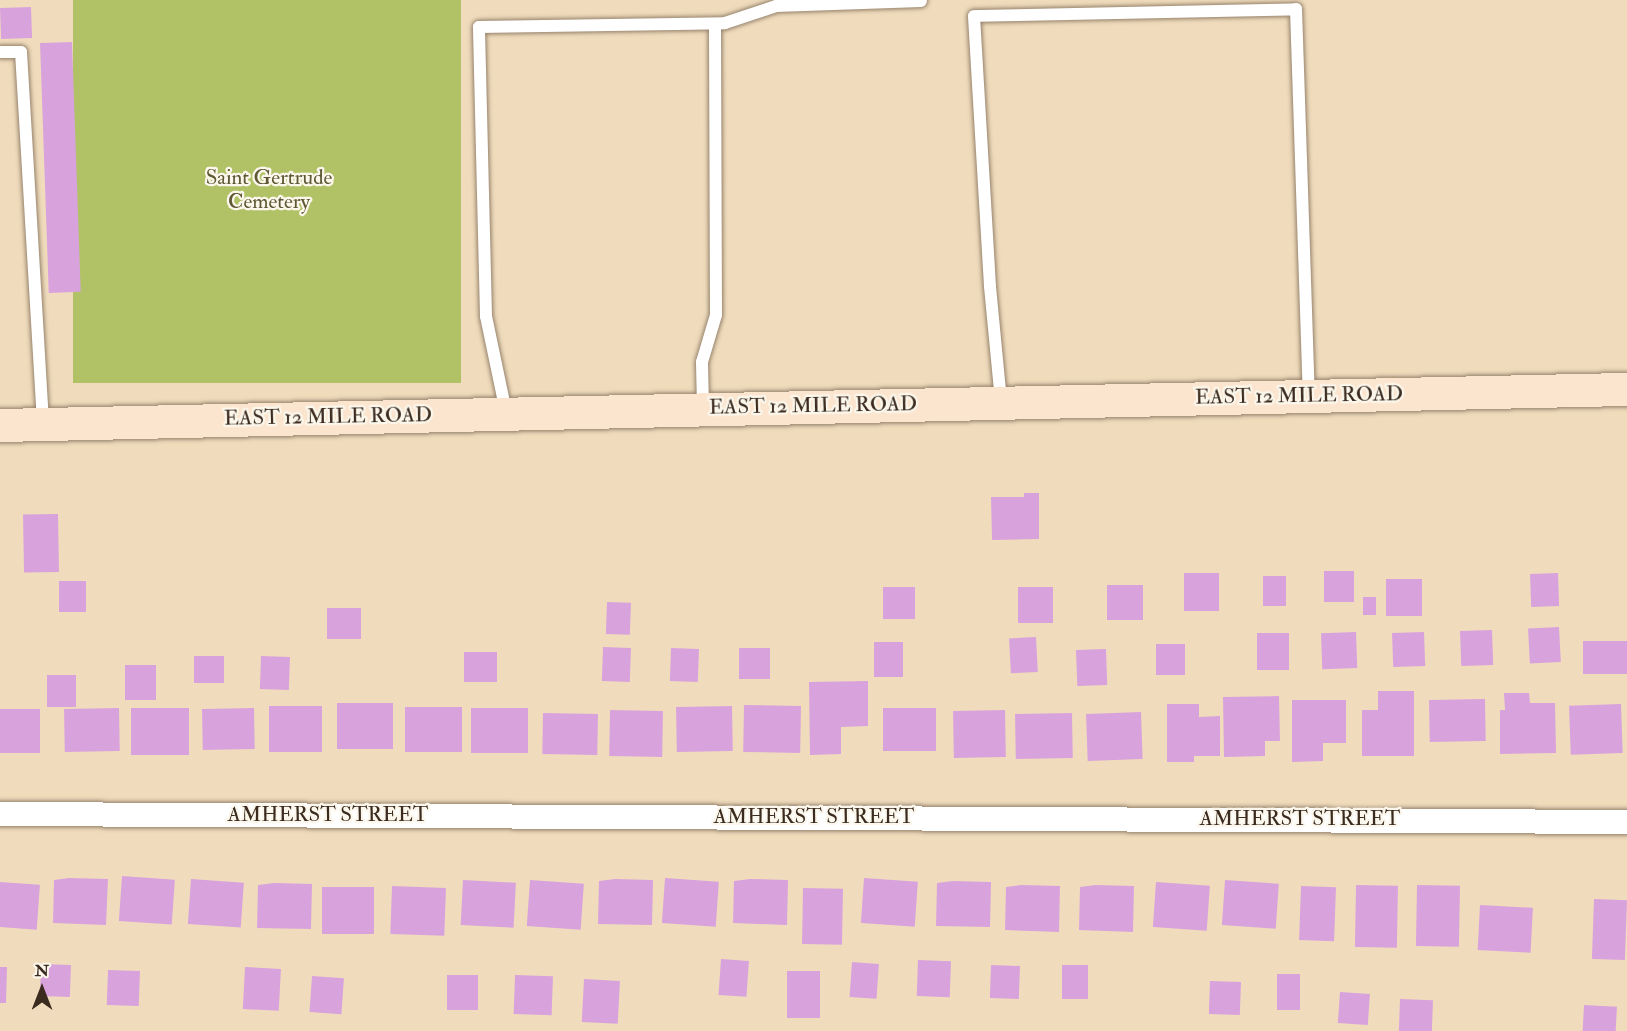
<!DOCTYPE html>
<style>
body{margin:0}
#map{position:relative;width:1627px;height:1031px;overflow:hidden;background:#f0dcbc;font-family:"IM FELL Double Pica",serif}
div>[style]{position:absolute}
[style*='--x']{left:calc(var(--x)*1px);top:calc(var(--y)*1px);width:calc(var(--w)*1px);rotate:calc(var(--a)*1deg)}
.green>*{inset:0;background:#b1c266;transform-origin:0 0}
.building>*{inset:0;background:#d8a3dd;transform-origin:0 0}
.roads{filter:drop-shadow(0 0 2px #96836d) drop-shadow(0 0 2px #96836d)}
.service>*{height:12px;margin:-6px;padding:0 6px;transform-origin:6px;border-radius:6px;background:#fff}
.minor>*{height:24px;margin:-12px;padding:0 12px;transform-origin:12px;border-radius:12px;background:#fff}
.secondary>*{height:33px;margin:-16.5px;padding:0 16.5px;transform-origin:16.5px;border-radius:16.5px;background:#fce5cf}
span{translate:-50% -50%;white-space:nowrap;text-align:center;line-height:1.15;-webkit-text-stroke:4.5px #fbf7ec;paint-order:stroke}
.park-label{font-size:21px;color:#5e5834}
.street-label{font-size:21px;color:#3b2a1e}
.north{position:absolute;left:12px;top:959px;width:60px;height:60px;-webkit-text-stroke:4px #fbf7ec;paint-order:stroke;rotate:0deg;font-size:16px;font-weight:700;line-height:24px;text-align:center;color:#3b2a1e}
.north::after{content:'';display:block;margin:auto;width:21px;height:27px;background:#3b2a1e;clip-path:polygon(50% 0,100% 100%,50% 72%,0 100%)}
</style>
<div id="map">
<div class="green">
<i style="left:73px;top:0;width:388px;height:383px"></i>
</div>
<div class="building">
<i style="left:31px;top:7px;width:31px;height:31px;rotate:88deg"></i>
<i style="left:72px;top:42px;width:250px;height:32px;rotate:88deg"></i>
<i style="clip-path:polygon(1024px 493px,1039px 493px,1039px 539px,992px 540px,991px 497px,1024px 497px)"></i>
<i style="left:58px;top:514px;width:58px;height:35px;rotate:89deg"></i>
<i style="left:1324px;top:571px;width:30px;height:31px"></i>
<i style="left:1184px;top:573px;width:35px;height:38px"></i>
<i style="left:1558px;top:573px;width:33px;height:28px;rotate:88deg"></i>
<i style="left:1263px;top:576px;width:23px;height:30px"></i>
<i style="left:1422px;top:579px;width:37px;height:36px;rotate:90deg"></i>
<i style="left:59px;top:581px;width:27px;height:31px"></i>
<i style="left:1143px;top:585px;width:35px;height:36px;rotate:90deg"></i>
<i style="left:915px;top:587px;width:32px;height:32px;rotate:90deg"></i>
<i style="left:1018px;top:587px;width:35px;height:36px"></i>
<i style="left:1363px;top:597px;width:13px;height:18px"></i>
<i style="left:607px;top:602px;width:24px;height:32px;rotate:2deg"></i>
<i style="left:327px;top:608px;width:34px;height:31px"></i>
<i style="left:1559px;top:627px;width:35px;height:31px;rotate:87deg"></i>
<i style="left:1492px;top:630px;width:35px;height:32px;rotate:88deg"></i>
<i style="left:1356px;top:632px;width:36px;height:35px;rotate:88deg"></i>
<i style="left:1424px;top:632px;width:34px;height:32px;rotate:88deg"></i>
<i style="left:1289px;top:633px;width:37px;height:32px;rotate:90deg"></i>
<i style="left:1036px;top:637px;width:35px;height:27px;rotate:87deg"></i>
<i style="left:1583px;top:641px;width:44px;height:33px"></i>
<i style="left:874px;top:642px;width:29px;height:35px"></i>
<i style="left:1156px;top:644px;width:29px;height:31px"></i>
<i style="left:603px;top:647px;width:28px;height:34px;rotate:2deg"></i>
<i style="left:671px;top:648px;width:28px;height:33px;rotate:2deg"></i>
<i style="left:739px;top:648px;width:31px;height:31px"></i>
<i style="left:1106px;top:649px;width:36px;height:30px;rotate:88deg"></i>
<i style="left:464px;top:652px;width:33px;height:30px"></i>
<i style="left:194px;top:656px;width:30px;height:27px"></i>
<i style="left:261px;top:656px;width:29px;height:33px;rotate:2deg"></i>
<i style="left:156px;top:665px;width:35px;height:31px;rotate:90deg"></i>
<i style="left:47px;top:675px;width:29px;height:32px"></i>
<i style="clip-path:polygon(868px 681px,868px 726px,841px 727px,841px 754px,810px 755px,809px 682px)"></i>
<i style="clip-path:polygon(1378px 691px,1414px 691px,1414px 756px,1362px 756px,1362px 710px,1378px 710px)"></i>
<i style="clip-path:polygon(1504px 693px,1529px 693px,1530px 703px,1555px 703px,1556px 753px,1500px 754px,1500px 710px,1505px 710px)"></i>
<i style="clip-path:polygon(1279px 696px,1280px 741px,1265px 741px,1265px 756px,1224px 757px,1223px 697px)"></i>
<i style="left:1485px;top:699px;width:42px;height:56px;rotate:89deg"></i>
<i style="clip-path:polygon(1292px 700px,1346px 700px,1346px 743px,1323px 743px,1323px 761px,1292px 762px)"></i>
<i style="left:337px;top:703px;width:56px;height:46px"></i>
<i style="clip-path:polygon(1167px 704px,1199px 704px,1199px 717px,1220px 716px,1220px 756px,1194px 756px,1194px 762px,1167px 762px)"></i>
<i style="left:1621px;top:704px;width:49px;height:52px;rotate:88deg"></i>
<i style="left:744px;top:705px;width:57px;height:47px;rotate:1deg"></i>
<i style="left:269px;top:706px;width:53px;height:46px"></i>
<i style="left:732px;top:706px;width:45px;height:56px;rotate:89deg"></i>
<i style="left:405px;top:707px;width:57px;height:45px"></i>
<i style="left:119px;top:708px;width:43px;height:55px;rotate:89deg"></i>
<i style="left:131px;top:708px;width:58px;height:47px"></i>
<i style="left:254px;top:708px;width:41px;height:52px;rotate:89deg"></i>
<i style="left:528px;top:708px;width:45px;height:57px;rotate:90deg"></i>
<i style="left:883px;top:708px;width:53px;height:43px"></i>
<i style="left:0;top:709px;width:40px;height:44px"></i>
<i style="left:610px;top:710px;width:53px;height:46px;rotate:1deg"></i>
<i style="left:1005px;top:710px;width:47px;height:52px;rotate:89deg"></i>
<i style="left:1141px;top:712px;width:47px;height:55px;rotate:88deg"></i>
<i style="left:543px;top:713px;width:55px;height:41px;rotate:1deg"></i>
<i style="left:1072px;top:713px;width:45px;height:57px;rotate:89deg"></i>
<i style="left:122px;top:876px;width:53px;height:45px;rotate:4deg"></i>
<i style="clip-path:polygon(69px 878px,108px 879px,106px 925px,53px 923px,54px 880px)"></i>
<i style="left:665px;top:878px;width:54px;height:45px;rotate:4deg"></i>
<i style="left:864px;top:878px;width:54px;height:45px;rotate:4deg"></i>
<i style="left:191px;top:879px;width:53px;height:45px;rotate:4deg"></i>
<i style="clip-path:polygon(615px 879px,653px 880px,652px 925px,598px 924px,599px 881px)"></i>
<i style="clip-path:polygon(750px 879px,788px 880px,787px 925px,733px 923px,734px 881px)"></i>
<i style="left:463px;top:880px;width:53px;height:45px;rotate:3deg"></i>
<i style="left:530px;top:880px;width:54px;height:46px;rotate:4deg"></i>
<i style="left:1225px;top:880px;width:54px;height:45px;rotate:4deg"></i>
<i style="clip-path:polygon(953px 881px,991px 882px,990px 927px,936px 926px,937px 883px)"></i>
<i style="left:0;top:882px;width:40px;height:45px;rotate:4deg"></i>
<i style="left:1156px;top:882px;width:54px;height:45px;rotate:4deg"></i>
<i style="clip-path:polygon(274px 883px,312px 884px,311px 929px,257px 928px,258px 885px)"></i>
<i style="clip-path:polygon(1021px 885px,1060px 886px,1059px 932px,1005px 930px,1006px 887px)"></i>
<i style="clip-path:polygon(1096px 885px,1134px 886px,1133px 932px,1079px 930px,1080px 887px)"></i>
<i style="left:1356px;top:885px;width:42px;height:62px;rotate:1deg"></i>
<i style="left:1417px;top:885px;width:43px;height:61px;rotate:1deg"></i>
<i style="left:392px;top:886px;width:54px;height:48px;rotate:2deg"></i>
<i style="left:1301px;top:886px;width:35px;height:54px;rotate:2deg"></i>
<i style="left:322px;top:887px;width:52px;height:47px"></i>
<i style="left:803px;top:888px;width:40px;height:56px;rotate:1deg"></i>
<i style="left:1594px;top:899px;width:33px;height:60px;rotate:2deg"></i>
<i style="left:1480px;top:905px;width:53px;height:45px;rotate:3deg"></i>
<i style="left:721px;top:959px;width:28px;height:36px;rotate:4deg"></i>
<i style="left:918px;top:960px;width:33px;height:36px;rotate:2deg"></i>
<i style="left:852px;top:962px;width:27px;height:35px;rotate:4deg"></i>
<i style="left:41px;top:964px;width:30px;height:32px;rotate:2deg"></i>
<i style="left:991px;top:965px;width:29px;height:33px;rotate:2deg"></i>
<i style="left:1062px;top:965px;width:26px;height:34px"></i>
<i style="clip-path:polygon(0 967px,7px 967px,6px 1003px,0 1003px)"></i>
<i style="left:245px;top:967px;width:36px;height:42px;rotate:3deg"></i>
<i style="left:108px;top:970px;width:32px;height:35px;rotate:2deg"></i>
<i style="left:787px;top:971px;width:33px;height:47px"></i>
<i style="left:1277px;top:974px;width:23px;height:36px"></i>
<i style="left:447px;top:975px;width:31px;height:35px"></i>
<i style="left:515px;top:975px;width:38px;height:39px;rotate:2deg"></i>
<i style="left:312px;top:976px;width:32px;height:36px;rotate:4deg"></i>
<i style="left:584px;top:979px;width:36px;height:43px;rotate:3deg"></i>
<i style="left:1210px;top:981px;width:31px;height:33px;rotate:2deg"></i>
<i style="left:1340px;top:992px;width:30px;height:31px;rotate:4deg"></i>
<i style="left:1400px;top:999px;width:33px;height:32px;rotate:2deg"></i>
<i style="left:1584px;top:1005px;width:33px;height:26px;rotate:3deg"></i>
</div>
<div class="roads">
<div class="service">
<i style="--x:0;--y:52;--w:21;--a:0"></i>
<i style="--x:21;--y:52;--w:372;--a:86.6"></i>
<i style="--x:1001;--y:401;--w:116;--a:-95.5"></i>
<i style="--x:990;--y:286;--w:270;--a:-93.4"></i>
<i style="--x:974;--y:16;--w:322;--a:-1.2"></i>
<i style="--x:1296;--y:9;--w:385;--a:88.1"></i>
<i style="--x:703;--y:407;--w:45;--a:-91.3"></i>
<i style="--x:702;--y:362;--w:49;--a:-73.4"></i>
<i style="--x:716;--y:315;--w:291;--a:-90.2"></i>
<i style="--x:506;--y:412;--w:98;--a:-101.8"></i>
<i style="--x:486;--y:316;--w:289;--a:-91.4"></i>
<i style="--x:479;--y:27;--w:246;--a:-0.9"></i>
<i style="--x:725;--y:23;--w:54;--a:-18.4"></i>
<i style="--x:776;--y:6;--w:145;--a:-2"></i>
</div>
<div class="minor">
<i style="--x:0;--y:814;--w:1627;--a:0.28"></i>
</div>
<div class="secondary">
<i style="--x:0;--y:425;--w:1627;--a:-1.27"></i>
</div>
</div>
<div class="park-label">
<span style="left:269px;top:190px">Saint Gertrude<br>Cemetery</span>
</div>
<div class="street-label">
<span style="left:1299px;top:396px;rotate:-1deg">EAST 12 MILE ROAD</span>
<span style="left:813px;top:406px;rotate:-1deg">EAST 12 MILE ROAD</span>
<span style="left:328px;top:417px;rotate:-1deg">EAST 12 MILE ROAD</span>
<span style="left:328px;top:815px">AMHERST STREET</span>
<span style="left:814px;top:817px">AMHERST STREET</span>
<span style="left:1300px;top:819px">AMHERST STREET</span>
</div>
<div class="north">N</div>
</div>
